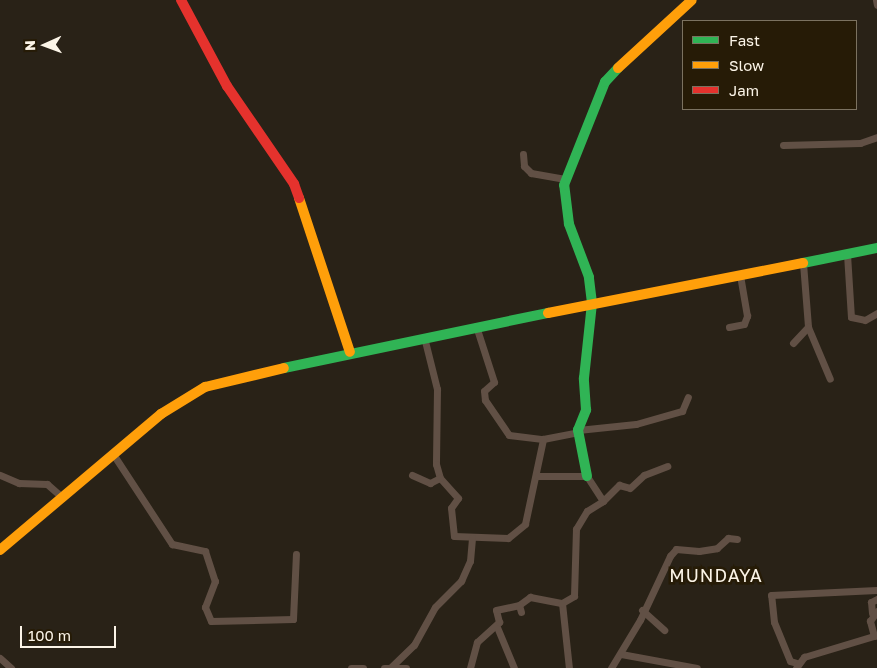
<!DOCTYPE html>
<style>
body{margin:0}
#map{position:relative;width:877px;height:668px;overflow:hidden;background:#292217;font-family:"Golos Text",sans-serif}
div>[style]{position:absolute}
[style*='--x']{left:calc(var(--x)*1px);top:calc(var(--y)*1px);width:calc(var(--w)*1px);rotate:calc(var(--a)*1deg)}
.street>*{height:7px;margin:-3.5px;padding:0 3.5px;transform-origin:3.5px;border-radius:3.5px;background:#615045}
.fast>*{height:10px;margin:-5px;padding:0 5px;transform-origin:5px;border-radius:5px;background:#30b455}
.slow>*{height:10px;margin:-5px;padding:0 5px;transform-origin:5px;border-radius:5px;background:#ff9f0a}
.jam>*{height:10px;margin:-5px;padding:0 5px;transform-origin:5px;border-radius:5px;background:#e5322d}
span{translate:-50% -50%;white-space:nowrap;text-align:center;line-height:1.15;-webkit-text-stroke:5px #261b06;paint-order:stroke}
.quarter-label{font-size:18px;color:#fbf4e7;letter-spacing:1px}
.legend{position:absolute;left:682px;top:20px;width:175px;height:90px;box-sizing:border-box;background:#261b06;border:1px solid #7b7260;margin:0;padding:6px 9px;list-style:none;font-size:15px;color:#fbf4e7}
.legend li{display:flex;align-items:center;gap:10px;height:25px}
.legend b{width:25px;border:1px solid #7b7260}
.north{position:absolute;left:20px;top:20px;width:50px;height:50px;-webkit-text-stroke:4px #261b06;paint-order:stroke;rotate:268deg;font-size:14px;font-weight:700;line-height:20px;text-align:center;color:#fbf4e7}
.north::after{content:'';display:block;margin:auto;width:18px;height:22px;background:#fbf4e7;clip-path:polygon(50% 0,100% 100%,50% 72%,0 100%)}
.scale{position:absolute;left:20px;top:626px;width:96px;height:22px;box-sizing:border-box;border:2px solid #fbf4e7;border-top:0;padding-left:6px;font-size:15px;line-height:18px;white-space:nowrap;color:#fbf4e7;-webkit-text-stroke:4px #261b06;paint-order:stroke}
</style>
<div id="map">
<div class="street">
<i style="--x:876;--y:0;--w:5;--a:79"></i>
<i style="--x:783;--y:145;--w:77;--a:-1.5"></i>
<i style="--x:860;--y:143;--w:18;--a:-19"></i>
<i style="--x:523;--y:154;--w:12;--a:85"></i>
<i style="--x:524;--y:166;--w:10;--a:45"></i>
<i style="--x:531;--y:173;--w:36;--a:10"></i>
<i style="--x:847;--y:254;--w:63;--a:86.4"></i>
<i style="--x:851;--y:317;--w:14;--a:12"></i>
<i style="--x:865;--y:320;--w:14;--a:-30"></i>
<i style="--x:803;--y:263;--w:64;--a:85.5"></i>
<i style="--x:808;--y:327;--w:56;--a:67.1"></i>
<i style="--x:476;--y:326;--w:59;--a:72.2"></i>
<i style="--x:494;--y:382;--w:13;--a:138"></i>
<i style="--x:484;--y:391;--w:9;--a:84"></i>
<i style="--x:485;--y:400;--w:42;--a:55.6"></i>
<i style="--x:509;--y:435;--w:34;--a:7"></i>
<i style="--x:543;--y:439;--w:36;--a:-11"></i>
<i style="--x:729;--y:327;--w:15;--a:-11"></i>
<i style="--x:744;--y:324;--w:9;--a:-69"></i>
<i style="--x:747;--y:316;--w:42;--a:-99.7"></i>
<i style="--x:424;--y:337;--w:54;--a:76"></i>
<i style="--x:437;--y:389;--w:75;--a:90.8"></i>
<i style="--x:436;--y:464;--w:15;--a:74"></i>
<i style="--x:440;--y:478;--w:27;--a:48"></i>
<i style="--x:458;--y:498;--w:12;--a:125"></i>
<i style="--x:451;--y:508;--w:28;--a:84"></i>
<i style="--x:454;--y:536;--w:54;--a:2.1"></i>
<i style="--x:508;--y:538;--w:22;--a:-39"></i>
<i style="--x:525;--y:524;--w:87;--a:-78"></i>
<i style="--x:793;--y:343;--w:22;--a:-47"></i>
<i style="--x:578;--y:430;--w:58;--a:-5.9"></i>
<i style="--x:636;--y:424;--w:48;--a:-15.8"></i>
<i style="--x:682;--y:411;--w:15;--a:-67"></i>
<i style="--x:113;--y:454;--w:108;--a:56.8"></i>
<i style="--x:172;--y:544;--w:34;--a:12"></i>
<i style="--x:205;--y:551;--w:32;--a:72"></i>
<i style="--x:215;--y:581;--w:28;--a:111"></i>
<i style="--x:205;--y:607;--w:15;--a:67"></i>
<i style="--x:211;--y:621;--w:82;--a:-1.4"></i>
<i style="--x:293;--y:619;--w:65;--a:-87.4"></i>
<i style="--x:0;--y:475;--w:21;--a:23"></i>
<i style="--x:19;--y:483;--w:28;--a:2"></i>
<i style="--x:47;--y:484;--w:21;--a:41"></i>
<i style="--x:412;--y:475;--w:20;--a:24"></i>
<i style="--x:430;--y:483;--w:11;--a:-27"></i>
<i style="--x:603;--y:501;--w:23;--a:-45"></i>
<i style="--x:619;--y:485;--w:11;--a:15"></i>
<i style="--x:630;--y:488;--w:19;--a:-43"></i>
<i style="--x:644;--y:475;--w:25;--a:-21"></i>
<i style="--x:562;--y:603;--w:65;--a:83.9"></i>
<i style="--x:642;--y:610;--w:30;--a:42"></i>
<i style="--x:521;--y:612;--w:7;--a:-106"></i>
<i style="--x:519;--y:605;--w:14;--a:-36"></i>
<i style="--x:530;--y:597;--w:33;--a:11"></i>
<i style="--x:562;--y:603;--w:14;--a:-30"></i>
<i style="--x:574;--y:596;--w:67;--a:-88.3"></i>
<i style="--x:576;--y:529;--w:21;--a:-59"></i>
<i style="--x:587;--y:511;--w:19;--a:-32"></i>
<i style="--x:603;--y:501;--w:30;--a:-123"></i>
<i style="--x:587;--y:476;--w:49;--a:180"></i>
<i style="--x:872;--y:613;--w:11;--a:-95"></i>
<i style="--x:871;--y:602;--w:7;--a:-27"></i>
<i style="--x:497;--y:627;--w:44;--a:67.5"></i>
<i style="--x:874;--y:636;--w:16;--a:-105"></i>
<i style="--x:870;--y:621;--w:12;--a:-55"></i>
<i style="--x:621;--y:654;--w:77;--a:10.4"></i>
<i style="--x:0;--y:658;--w:15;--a:42"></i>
<i style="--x:797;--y:663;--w:7;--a:-164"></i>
<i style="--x:790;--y:661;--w:42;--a:-112.3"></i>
<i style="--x:774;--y:622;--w:27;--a:-96"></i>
<i style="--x:771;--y:595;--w:106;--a:-2.7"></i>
<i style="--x:391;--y:667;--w:32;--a:-44"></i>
<i style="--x:414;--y:645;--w:43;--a:-61.1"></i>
<i style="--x:435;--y:607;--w:37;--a:-45"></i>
<i style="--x:461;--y:581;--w:22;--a:-66"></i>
<i style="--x:470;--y:561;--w:23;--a:-85"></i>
<i style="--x:351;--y:668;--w:12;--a:0"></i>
<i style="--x:384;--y:668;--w:22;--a:0"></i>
<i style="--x:470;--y:668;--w:27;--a:-75"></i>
<i style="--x:477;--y:642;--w:30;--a:-42"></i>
<i style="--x:499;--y:622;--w:12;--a:-104"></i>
<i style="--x:496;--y:610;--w:24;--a:-12"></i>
<i style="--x:611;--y:668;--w:56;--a:-58.9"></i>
<i style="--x:640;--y:620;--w:71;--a:-64.9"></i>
<i style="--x:670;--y:556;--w:9;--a:-49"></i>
<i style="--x:676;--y:549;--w:23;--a:5"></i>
<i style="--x:699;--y:551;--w:18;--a:-9"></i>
<i style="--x:717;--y:548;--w:15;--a:-42"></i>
<i style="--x:728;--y:538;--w:9;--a:6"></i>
<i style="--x:796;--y:668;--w:14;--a:-54"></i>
<i style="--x:804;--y:657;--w:76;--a:-16.8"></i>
</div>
<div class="fast">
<i style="--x:803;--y:263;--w:76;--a:-11.5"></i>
<i style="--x:284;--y:368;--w:270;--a:-11.8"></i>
<i style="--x:587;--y:476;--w:47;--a:-101.1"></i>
<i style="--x:578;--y:430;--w:22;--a:-68"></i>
<i style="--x:586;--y:410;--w:32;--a:-94"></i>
<i style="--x:584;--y:378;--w:75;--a:-83.9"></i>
<i style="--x:592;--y:303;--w:26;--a:-97"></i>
<i style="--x:589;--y:277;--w:57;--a:-110.7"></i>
<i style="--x:569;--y:224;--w:39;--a:-97"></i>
<i style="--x:564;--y:185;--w:111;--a:-68.3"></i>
<i style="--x:605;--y:82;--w:19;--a:-47"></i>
</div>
<div class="slow">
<i style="--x:618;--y:68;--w:100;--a:-42.6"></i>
<i style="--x:299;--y:198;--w:162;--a:71.7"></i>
<i style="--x:548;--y:313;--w:260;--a:-11.1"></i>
<i style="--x:0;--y:550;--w:211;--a:-40.2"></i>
<i style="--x:161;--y:414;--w:52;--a:-31.5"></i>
<i style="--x:205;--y:387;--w:81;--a:-13.5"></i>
</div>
<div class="jam">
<i style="--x:181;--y:0;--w:98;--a:61.9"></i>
<i style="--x:227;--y:86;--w:119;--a:55.6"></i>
<i style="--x:294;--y:184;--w:15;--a:70"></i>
</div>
<div class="quarter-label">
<span style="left:716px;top:575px">MUNDAYA</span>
</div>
<ul class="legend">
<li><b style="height:6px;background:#30b455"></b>Fast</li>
<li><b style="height:6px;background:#ff9f0a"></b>Slow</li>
<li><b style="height:6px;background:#e5322d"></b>Jam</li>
</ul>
<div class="north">N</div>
<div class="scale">100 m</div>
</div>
